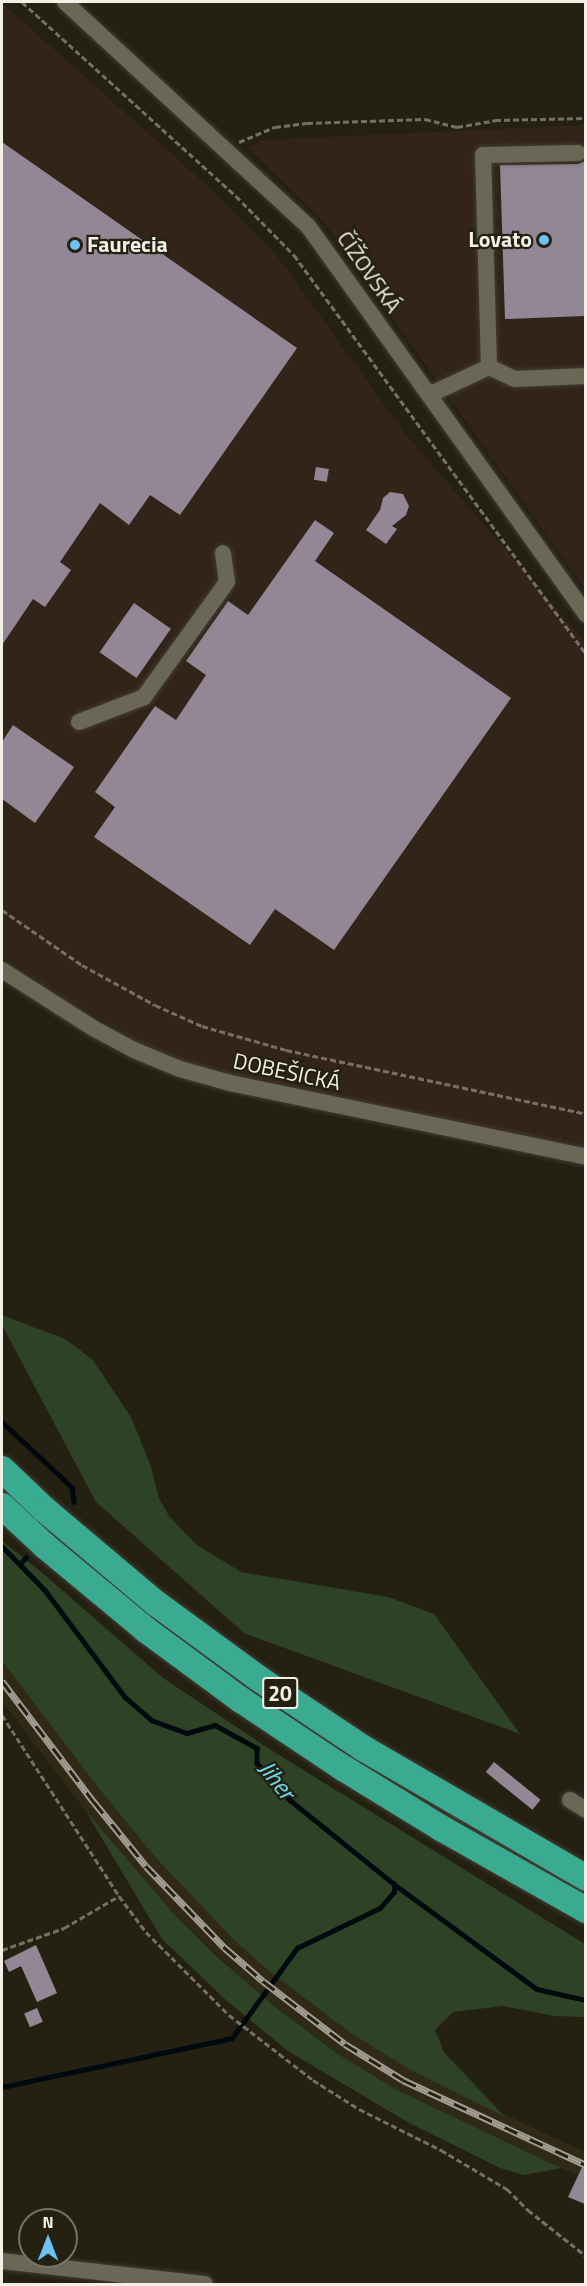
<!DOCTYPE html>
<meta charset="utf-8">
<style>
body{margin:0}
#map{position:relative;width:587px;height:2286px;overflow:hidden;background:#242012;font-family:"Titillium Web",sans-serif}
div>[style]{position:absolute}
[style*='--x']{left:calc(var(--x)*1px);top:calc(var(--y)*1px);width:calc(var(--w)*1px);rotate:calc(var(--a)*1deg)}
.built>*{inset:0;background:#302915}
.industrial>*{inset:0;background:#332419}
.green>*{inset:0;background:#2e4226}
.stream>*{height:4.5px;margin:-2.25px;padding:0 2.25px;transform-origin:2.25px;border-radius:2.25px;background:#000a0e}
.building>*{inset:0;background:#938795;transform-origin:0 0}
.path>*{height:3px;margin-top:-1.5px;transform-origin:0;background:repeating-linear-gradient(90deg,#747064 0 6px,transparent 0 9px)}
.roads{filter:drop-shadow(0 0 2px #403d34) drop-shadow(0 0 2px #403d34)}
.minor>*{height:16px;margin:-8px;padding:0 8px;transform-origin:8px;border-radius:8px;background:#6b6757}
.highway>*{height:26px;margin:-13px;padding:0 13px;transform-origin:13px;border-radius:13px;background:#3aaa91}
.rail>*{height:7px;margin-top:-3.5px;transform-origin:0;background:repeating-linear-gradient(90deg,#242012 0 14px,#a19d92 0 28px);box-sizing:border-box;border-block:2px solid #a19d92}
.dots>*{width:16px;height:16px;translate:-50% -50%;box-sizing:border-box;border:3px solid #242012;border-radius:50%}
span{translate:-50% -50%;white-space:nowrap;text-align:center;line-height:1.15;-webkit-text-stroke:4.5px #242012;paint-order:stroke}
.shield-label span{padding:2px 4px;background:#242012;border:2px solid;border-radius:4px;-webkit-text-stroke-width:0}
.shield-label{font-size:21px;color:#f3f0e7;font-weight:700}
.poi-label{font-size:22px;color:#f3f0e7;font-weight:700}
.right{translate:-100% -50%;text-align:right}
.left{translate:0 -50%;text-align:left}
.street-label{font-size:22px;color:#f3f0e7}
.water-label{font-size:24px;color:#69daed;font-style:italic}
.frame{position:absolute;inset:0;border:3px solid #f3f0e7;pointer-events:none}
.north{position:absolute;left:18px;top:2208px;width:60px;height:60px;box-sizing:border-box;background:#242012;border:2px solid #777367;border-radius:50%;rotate:0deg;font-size:16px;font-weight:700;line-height:24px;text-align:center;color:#f3f0e7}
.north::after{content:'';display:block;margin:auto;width:21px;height:27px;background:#6dc2f3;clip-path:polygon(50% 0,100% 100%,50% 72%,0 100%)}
</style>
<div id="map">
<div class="built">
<i style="clip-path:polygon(2px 1661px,104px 1795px,156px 1858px,233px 1939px,270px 1972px,352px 2034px,409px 2069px,585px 2152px,585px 2179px,397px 2090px,338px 2054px,255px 1991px,173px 1913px,85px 1810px,2px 1701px)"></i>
</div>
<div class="industrial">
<i style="clip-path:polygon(2px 3px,202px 181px,275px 253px,407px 436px,585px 642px,585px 1148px,232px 1075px,179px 1059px,139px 1042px,46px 986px,2px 955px)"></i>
<i style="clip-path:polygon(585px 125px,585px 589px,323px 221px,248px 148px,262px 140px)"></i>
</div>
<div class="green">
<i style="clip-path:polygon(2px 1315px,65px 1339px,92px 1359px,131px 1417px,150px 1464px,159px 1498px,169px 1516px,197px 1545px,241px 1572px,388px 1597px,434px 1614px,520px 1734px,244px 1633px,96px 1502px,2px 1325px)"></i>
<i style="clip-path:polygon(2px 1541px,39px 1570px,163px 1678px,271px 1750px,585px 1944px,585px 2017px,554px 2016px,503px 2006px,453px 2012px,435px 2030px,444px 2052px,505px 2117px,409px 2069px,352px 2034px,270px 1972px,233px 1939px,156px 1858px,104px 1795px,2px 1661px)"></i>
<i style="clip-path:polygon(85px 1810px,173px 1913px,216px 1956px,273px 2005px,338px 2054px,397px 2090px,561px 2168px,524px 2175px,500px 2168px,409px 2123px,288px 2051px,228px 2002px,162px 1939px)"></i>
</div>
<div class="stream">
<i style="--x:2;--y:1422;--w:96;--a:42.9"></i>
<i style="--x:72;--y:1487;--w:15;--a:82"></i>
<i style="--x:2;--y:1546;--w:62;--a:45.7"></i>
<i style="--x:45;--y:1590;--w:134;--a:53.2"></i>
<i style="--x:125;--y:1697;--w:35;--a:41"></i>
<i style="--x:151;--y:1720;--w:38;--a:20"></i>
<i style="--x:187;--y:1733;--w:29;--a:-16"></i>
<i style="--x:215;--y:1725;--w:48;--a:28.7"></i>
<i style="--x:257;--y:1748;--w:15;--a:90"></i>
<i style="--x:257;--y:1763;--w:50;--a:48.3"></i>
<i style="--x:290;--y:1800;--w:134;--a:38.9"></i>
<i style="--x:394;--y:1884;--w:177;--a:36.3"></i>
<i style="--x:537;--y:1989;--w:50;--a:12.7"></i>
<i style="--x:20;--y:1564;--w:9;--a:-49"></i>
<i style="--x:2;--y:2087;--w:235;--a:-12"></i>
<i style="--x:232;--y:2038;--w:111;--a:-54.2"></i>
<i style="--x:297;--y:1948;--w:92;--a:-25.7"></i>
<i style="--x:380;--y:1908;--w:21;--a:-49"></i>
<i style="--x:394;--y:1892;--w:8;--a:-90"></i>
</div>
<div class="building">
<i style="clip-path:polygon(2px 142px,297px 348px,180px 515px,150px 495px,129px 525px,100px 503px,60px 562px,71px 570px,45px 607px,33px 599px,2px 645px)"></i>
<i style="clip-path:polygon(585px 161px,585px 316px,505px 319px,500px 165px,578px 164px)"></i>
<i style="left:316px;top:467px;width:13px;height:13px;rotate:9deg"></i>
<i style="clip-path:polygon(390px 492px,403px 494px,409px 506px,406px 515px,392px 526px,397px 529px,386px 544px,366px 530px,380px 510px,383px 498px)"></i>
<i style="clip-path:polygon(315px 520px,334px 533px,315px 561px,511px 698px,334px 950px,275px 909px,250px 945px,94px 837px,115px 807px,95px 792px,155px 706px,176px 720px,206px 675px,186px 661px,228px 601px,248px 615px)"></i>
<i style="left:134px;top:603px;width:45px;height:60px;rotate:35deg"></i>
<i style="clip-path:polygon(13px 725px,74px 767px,35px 823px,2px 799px,2px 742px)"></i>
<i style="left:494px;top:1762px;width:60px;height:13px;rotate:39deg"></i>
<i style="clip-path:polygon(36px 1945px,57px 1993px,37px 2002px,21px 1966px,9px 1972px,4px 1961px)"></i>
<i style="left:37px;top:2008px;width:15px;height:14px;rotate:67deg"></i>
<i style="clip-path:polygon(585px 2161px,585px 2204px,568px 2197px)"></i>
</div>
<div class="path">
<i style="--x:22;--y:2;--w:289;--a:42.2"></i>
<i style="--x:236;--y:196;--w:83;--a:45.5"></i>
<i style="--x:294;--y:255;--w:494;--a:53.8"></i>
<i style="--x:239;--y:142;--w:39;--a:-23"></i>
<i style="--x:275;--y:127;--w:32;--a:-7"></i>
<i style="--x:307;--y:123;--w:118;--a:-1.9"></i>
<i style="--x:425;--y:119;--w:33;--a:14"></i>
<i style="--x:457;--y:127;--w:39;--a:-10"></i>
<i style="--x:495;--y:120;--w:91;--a:-1.3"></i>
<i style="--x:2;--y:910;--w:97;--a:34.5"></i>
<i style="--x:82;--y:965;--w:83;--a:28.7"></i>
<i style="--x:155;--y:1005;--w:51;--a:24.1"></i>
<i style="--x:202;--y:1026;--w:87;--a:15.9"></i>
<i style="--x:286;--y:1050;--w:307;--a:12"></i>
<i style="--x:2;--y:1715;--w:216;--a:57.1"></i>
<i style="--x:119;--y:1896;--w:45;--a:53.1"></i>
<i style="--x:146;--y:1932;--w:117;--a:45"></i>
<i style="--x:229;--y:2015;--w:106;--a:37.7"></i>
<i style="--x:313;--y:2080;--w:54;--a:32.2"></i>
<i style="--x:359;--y:2109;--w:92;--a:26.6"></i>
<i style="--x:441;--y:2150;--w:77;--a:30.6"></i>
<i style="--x:507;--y:2189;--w:30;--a:45"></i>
<i style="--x:528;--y:2210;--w:74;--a:38.4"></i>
<i style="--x:2;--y:1950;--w:66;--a:-19.5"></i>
<i style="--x:64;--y:1928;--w:64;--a:-30.2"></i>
</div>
<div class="roads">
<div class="minor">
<i style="--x:65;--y:2;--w:330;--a:42.7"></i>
<i style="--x:308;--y:226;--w:478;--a:54.4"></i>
<i style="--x:489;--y:367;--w:29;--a:25"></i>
<i style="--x:515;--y:379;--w:71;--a:-2.4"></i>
<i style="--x:429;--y:395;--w:66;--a:-25"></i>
<i style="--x:489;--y:367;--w:212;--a:-91.6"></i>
<i style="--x:483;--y:155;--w:95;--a:-1.2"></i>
<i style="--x:79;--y:722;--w:70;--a:-21"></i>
<i style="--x:144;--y:697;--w:142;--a:-54.2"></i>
<i style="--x:227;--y:582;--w:29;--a:-98"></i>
<i style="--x:2;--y:970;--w:108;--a:32.5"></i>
<i style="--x:93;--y:1028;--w:47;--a:28.2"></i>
<i style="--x:134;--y:1050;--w:50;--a:22.4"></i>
<i style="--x:180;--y:1069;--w:52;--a:15.6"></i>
<i style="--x:230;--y:1083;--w:364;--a:11.7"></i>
<i style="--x:570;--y:1800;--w:19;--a:32"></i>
<i style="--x:2;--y:2261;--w:204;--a:6.5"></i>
</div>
<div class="highway">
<i style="--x:2;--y:1469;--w:58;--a:43.6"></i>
<i style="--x:44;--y:1509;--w:148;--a:40.1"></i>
<i style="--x:157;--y:1604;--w:125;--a:36.2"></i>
<i style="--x:258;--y:1678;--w:126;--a:33.7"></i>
<i style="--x:363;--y:1748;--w:258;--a:30.2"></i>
<i style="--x:2;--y:1506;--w:59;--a:42.9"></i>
<i style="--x:45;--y:1546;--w:131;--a:39.7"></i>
<i style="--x:146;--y:1630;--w:118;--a:36.4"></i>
<i style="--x:241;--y:1700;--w:123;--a:33.7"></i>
<i style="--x:343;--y:1768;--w:115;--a:31.5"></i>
<i style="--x:441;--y:1828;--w:167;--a:29.5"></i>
</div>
</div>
<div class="rail">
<i style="--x:2;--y:1681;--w:152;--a:52.8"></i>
<i style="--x:94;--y:1802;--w:82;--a:50.9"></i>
<i style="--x:146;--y:1866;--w:114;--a:46.1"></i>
<i style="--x:225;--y:1948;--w:50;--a:41"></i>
<i style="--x:263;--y:1981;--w:103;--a:37.5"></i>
<i style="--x:345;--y:2044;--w:68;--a:31.8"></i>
<i style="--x:403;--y:2080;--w:202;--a:24.9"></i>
</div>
<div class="dots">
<i style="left:544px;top:240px;background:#6dc2f3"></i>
<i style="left:75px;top:245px;background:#6dc2f3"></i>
</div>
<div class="shield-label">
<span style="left:280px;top:1693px">20</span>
</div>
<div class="poi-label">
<span class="right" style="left:532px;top:240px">Lovato</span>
<span class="left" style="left:87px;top:245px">Faurecia</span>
</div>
<div class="street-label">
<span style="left:369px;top:272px;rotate:55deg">ČÍŽOVSKÁ</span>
<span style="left:287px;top:1072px;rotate:12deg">DOBEŠICKÁ</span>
</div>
<div class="water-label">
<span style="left:277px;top:1780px;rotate:52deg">Jiher</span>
</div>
<div class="frame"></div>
<div class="north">N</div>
</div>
